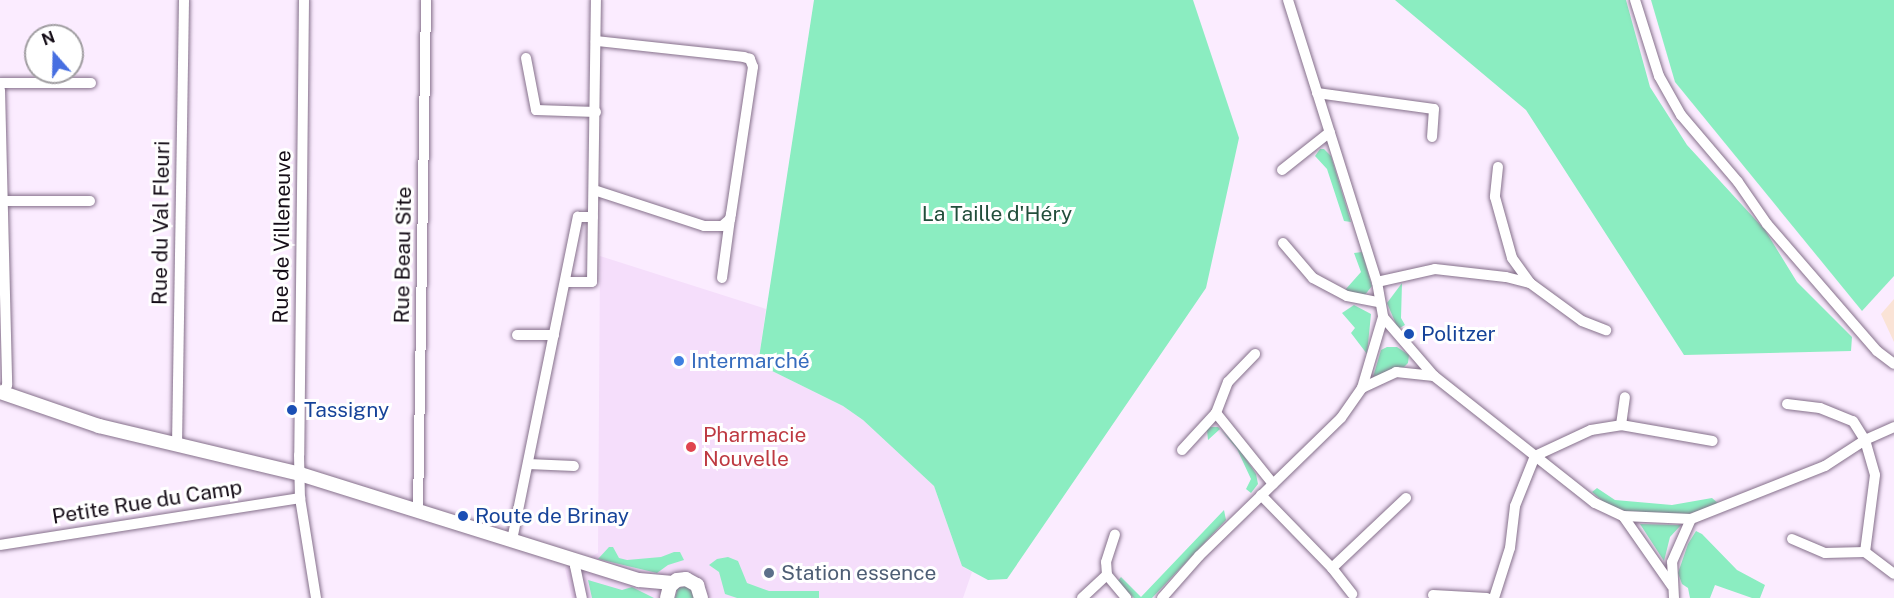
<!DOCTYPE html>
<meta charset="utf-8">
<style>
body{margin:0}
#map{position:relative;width:1894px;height:598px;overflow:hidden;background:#fbecff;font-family:"Public Sans",sans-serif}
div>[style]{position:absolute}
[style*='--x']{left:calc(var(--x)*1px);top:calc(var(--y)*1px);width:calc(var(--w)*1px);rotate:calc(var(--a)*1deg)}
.built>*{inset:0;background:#f5defb}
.education>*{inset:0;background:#fae3d6}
.green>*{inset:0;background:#8bedc1}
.roads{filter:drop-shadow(0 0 2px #85708b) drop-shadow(0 0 2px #85708b)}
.minor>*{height:10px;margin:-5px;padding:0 5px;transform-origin:5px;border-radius:5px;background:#fff}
.major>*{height:14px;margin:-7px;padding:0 7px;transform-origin:7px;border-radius:7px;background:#fff}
.dots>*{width:16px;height:16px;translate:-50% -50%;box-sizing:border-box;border:3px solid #fff;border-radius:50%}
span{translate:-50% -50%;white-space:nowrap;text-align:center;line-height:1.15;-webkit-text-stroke:6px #fff;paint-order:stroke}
.park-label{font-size:21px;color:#214e3b}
.street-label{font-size:21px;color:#140c16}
.transit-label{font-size:21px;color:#164399}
.left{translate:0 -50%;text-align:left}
.shop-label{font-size:21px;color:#366cbe}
.health-label{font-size:21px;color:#be3a42}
.service-label{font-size:21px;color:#4e5e75}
.north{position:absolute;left:24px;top:24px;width:60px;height:60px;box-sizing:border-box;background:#fff;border:2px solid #a19ea2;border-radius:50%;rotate:340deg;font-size:16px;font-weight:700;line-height:24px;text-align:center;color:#140c16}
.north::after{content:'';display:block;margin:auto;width:21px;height:27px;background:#476fe1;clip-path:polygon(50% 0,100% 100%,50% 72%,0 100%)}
</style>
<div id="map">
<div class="built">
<i style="clip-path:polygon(600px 256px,766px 309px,758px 364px,843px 406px,863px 420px,934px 486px,962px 566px,972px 572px,963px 598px,572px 598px,565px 568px,598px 553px)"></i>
</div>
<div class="education">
<i style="clip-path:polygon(1894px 299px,1894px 342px,1881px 314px)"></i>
</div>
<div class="green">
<i style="clip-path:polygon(814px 0,1193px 0,1239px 138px,1206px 288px,1007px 579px,988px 580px,962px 566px,934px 486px,863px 420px,843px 406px,758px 364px)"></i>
<i style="clip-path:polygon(1395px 0,1626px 0,1650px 87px,1687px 145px,1765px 230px,1797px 282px,1852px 337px,1851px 351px,1684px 355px,1526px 110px)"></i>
<i style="clip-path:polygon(1651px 0,1894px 0,1894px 276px,1862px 311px,1675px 82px)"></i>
<i style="clip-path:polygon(1320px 149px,1324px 149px,1331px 156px,1351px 222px,1344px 221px,1327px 169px,1315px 156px)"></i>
<i style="clip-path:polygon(1362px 252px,1372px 286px,1364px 296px,1345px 290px,1361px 272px,1354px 253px)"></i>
<i style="clip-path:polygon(1402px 283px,1401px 318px,1405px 325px,1398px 329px,1387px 303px)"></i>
<i style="clip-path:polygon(1354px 305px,1371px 314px,1367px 354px,1351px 333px,1355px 328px,1342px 313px)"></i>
<i style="clip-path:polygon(1387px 347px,1397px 347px,1409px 355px,1408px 363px,1404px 367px,1373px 377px,1381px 350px)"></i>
<i style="clip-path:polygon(1210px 427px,1218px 427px,1238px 447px,1256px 474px,1258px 484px,1251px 493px,1246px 489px,1251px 479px,1237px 449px,1220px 429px,1208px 440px,1207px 430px)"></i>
<i style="clip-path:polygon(1597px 488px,1615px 500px,1672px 505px,1712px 498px,1719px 504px,1686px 515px,1625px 511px,1606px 504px,1592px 492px)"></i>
<i style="clip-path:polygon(1224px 510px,1226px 520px,1152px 598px,1134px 598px,1117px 582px,1121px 577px,1141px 597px)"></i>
<i style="clip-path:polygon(1640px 524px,1681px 525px,1670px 537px,1664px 561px)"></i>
<i style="clip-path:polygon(1696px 531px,1702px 534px,1737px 570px,1765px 585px,1760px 598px,1752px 598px,1715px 585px,1710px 598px,1690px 598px,1688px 588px,1682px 584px,1678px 573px,1688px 544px)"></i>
<i style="clip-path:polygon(609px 547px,613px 547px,619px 558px,627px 560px,661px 557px,674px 552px,680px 552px,684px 560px,668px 565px,657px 573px,598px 559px)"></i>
<i style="clip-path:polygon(728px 557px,738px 561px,747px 583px,769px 591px,819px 591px,819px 598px,737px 598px,725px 594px,719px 572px,709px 565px,717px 559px)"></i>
<i style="clip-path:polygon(588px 580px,622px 590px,632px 587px,654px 598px,592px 598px)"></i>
<i style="clip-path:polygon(687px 586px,692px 590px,694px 598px,675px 598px,678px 588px)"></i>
</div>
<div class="roads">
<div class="minor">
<i style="--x:304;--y:0;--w:455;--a:90.6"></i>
<i style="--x:299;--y:455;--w:43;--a:88.7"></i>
<i style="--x:300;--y:498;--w:101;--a:80.9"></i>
<i style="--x:1288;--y:0;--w:296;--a:72.5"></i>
<i style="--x:1377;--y:282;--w:36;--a:80"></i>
<i style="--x:1383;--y:317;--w:78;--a:49.2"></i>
<i style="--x:1434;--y:376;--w:205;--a:38.3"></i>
<i style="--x:1595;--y:503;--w:31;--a:25"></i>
<i style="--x:1623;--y:516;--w:68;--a:2.5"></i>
<i style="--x:1691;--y:519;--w:144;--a:-21.6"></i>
<i style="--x:1825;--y:466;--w:48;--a:-33"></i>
<i style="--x:1865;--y:440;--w:32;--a:-24"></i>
<i style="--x:1635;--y:0;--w:80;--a:72.5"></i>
<i style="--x:1659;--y:76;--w:45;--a:60.6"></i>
<i style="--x:1681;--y:115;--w:88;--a:49.6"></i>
<i style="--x:1738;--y:182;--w:51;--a:55.4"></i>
<i style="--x:1767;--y:224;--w:168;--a:49.1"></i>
<i style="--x:1877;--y:351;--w:21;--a:37"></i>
<i style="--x:526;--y:58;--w:53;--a:79.1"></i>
<i style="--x:536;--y:110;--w:60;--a:1.9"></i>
<i style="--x:0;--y:83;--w:91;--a:0"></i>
<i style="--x:0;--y:90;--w:295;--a:88.6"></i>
<i style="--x:7;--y:385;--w:9;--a:111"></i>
<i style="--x:1317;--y:93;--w:118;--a:7.8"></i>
<i style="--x:1434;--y:109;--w:28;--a:94"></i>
<i style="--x:1498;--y:167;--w:30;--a:96"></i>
<i style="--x:1495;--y:197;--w:63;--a:74.4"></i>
<i style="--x:1512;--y:258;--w:31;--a:54"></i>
<i style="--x:1530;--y:283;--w:64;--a:36.2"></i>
<i style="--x:1582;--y:321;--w:26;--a:21"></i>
<i style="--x:1282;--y:170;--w:61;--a:-38.4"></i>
<i style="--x:594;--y:190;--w:116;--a:18.1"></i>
<i style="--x:704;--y:226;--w:18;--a:0"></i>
<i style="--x:722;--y:226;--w:11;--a:-41"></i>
<i style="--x:730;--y:219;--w:5;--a:-79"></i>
<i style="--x:731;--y:214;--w:149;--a:-81.5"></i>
<i style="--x:753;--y:67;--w:9;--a:-111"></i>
<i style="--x:750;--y:59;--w:6;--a:-162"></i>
<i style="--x:744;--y:57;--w:149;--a:-173.8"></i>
<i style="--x:3;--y:201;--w:87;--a:0"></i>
<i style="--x:1283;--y:243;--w:46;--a:49.4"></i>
<i style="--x:1313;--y:278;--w:38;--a:28"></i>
<i style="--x:1347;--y:296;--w:33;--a:11"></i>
<i style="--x:722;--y:278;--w:60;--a:-82.3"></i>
<i style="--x:565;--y:282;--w:27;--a:0"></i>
<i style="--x:592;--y:282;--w:282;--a:-89.2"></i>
<i style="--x:1377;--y:282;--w:59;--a:-12.6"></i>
<i style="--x:1435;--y:269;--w:71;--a:6.4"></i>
<i style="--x:1506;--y:277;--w:25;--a:14"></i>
<i style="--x:517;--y:335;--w:37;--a:0"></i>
<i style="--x:1362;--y:388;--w:38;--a:-25"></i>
<i style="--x:1396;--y:372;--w:38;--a:6"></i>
<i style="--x:1787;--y:404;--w:33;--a:7"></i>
<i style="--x:1820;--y:408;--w:35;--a:22"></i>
<i style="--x:1853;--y:421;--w:22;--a:58"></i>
<i style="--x:1865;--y:440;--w:36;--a:74"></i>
<i style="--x:1875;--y:475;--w:78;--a:97.4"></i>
<i style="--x:1216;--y:413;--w:91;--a:51.2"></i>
<i style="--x:1621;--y:425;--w:28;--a:-82"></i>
<i style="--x:177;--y:446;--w:446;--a:-89.1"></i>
<i style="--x:1182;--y:450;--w:50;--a:-47.4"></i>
<i style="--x:1216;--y:413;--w:33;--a:-69"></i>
<i style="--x:1228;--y:382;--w:39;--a:-46"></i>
<i style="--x:528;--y:464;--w:46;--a:2.5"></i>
<i style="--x:1261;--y:495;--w:102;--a:45.8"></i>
<i style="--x:1332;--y:568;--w:33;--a:52"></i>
<i style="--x:418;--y:511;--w:511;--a:-89.1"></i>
<i style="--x:1623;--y:516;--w:85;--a:55"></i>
<i style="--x:1792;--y:539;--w:36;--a:23"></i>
<i style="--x:1825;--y:553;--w:40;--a:-1.4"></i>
<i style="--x:1865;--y:552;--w:36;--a:37"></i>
<i style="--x:512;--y:540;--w:330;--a:-78.5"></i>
<i style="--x:578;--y:217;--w:15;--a:0"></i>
<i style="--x:0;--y:545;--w:304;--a:-8.9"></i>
<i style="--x:576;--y:560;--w:6;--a:99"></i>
<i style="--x:575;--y:566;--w:33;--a:78"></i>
<i style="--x:1332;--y:568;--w:102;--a:-43.4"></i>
<i style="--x:1107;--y:575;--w:30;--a:50"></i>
<i style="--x:1433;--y:595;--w:54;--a:3.2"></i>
<i style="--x:1082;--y:598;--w:34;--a:-43"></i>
<i style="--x:1107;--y:575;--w:13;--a:-94"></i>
<i style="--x:1106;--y:562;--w:29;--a:-72"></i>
<i style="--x:1162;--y:598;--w:56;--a:-48.6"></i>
<i style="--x:1199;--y:556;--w:198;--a:-44.2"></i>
<i style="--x:1341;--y:418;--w:37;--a:-55"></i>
<i style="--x:1362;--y:388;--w:74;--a:-73.5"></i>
<i style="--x:1494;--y:598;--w:52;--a:-72.3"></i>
<i style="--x:1510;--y:548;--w:42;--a:-83.2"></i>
<i style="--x:1515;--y:506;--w:54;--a:-68.2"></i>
<i style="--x:1535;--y:456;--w:62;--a:-24.9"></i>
<i style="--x:1591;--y:430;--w:30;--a:-9"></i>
<i style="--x:1621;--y:425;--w:93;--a:9.9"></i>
<i style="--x:1674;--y:598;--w:36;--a:-93"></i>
<i style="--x:1672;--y:562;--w:47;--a:-66.2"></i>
</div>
<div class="major">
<i style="--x:0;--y:392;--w:105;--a:19"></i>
<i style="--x:99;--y:426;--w:207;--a:13.4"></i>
<i style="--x:300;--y:474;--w:355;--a:17.4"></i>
<i style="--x:639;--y:580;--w:34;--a:5"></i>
<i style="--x:667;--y:598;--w:12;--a:-76"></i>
<i style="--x:670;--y:586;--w:9;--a:-41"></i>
<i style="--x:677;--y:580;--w:9;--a:-6"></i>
<i style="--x:686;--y:579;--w:13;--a:29"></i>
<i style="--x:697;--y:585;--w:14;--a:73"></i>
</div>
</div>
<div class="dots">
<i style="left:1409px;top:334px;background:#1a4fb4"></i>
<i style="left:679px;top:361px;background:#3f7fe0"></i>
<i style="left:292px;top:410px;background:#1a4fb4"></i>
<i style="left:691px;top:447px;background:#e0444e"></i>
<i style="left:463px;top:516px;background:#1a4fb4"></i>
<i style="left:769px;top:573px;background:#5c6f8a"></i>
</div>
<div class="park-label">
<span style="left:997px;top:214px">La Taille d'Héry</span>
</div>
<div class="street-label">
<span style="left:161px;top:223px;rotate:-89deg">Rue du Val Fleuri</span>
<span style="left:282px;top:237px;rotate:-89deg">Rue de Villeneuve</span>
<span style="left:403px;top:255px;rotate:-89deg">Rue Beau Site</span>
<span style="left:147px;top:502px;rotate:-9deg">Petite Rue du Camp</span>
</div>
<div class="transit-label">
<span class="left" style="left:1421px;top:334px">Politzer</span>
<span class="left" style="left:304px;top:410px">Tassigny</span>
<span class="left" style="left:475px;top:516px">Route de Brinay</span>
</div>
<div class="shop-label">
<span class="left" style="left:691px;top:361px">Intermarché</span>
</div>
<div class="health-label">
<span class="left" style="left:703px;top:447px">Pharmacie<br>Nouvelle</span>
</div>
<div class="service-label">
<span class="left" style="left:781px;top:573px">Station essence</span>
</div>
<div class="north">N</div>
</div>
